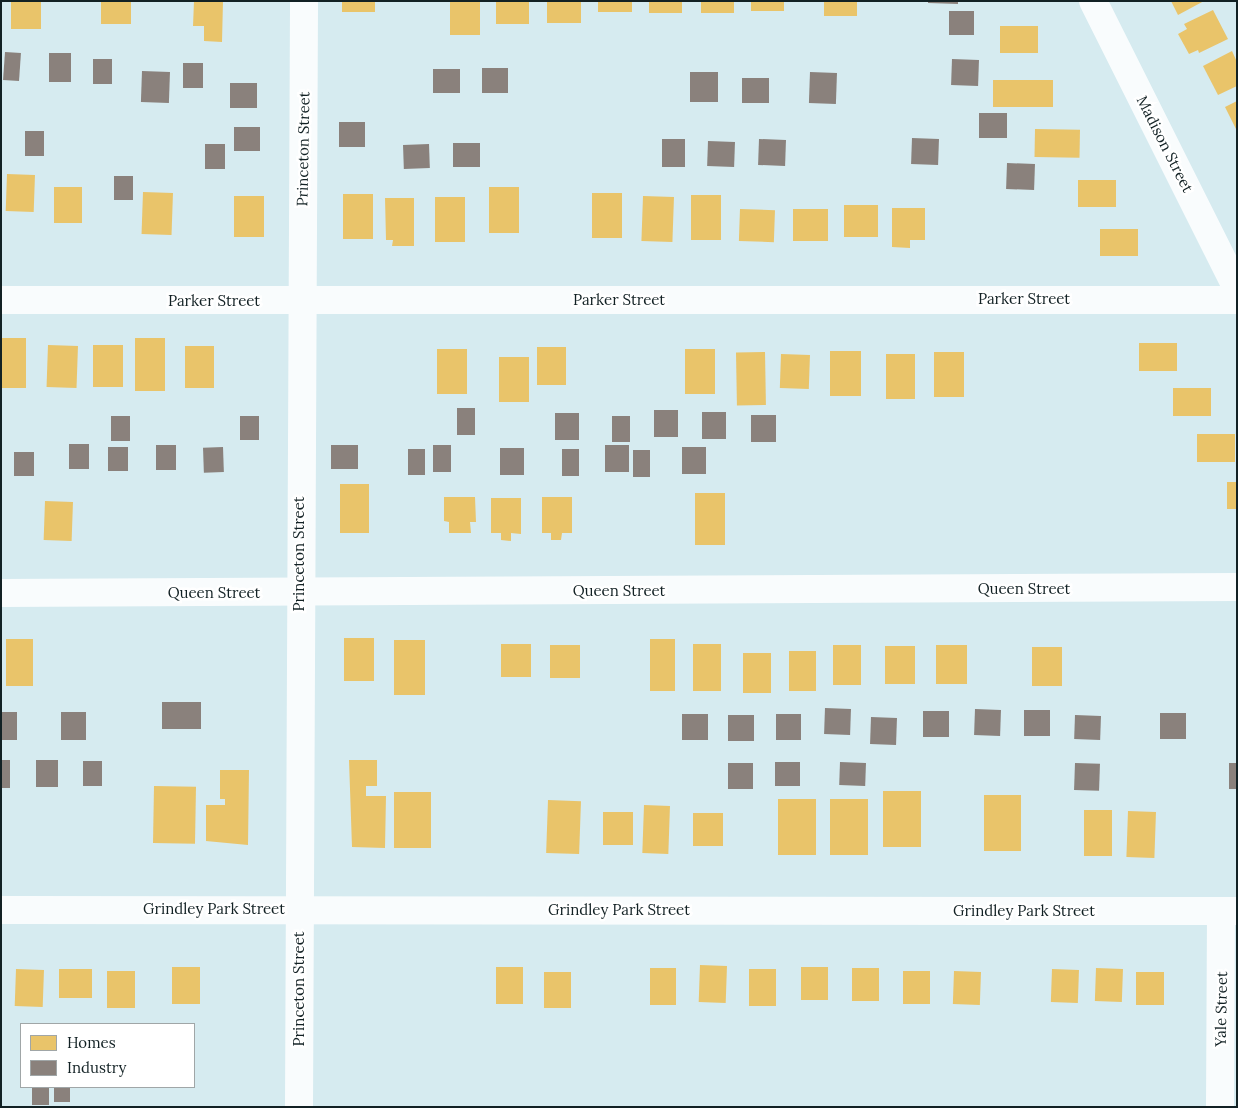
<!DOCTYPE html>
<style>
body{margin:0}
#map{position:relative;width:1238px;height:1108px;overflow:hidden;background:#d6ebf0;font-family:Lora,serif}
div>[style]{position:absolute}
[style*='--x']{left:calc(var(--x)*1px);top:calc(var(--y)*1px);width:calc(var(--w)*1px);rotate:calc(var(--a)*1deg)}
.homes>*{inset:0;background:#e9c46a;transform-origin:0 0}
.industry>*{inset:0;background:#8a817c;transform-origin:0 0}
.minor>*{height:28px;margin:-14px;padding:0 14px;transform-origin:14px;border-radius:14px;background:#f9fcfd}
span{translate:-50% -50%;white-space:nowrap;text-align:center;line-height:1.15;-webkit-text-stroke:5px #fff;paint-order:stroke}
.street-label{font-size:15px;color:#122124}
.frame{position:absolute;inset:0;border:2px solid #122124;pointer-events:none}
.legend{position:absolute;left:20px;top:1023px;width:175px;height:65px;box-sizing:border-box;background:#fff;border:1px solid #a0a6a7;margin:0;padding:6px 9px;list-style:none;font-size:15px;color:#122124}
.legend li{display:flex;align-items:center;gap:10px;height:25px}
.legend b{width:25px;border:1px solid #a0a6a7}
</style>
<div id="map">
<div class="homes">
<i style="left:11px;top:1px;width:30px;height:28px"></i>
<i style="left:101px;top:1px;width:30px;height:23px"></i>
<i style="clip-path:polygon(194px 1px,223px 1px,222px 42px,204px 41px,204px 26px,193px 26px)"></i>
<i style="left:342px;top:1px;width:33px;height:11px"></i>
<i style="left:450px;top:1px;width:30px;height:34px"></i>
<i style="left:496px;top:1px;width:33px;height:23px"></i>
<i style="left:547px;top:1px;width:34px;height:22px"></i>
<i style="left:598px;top:1px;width:34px;height:11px"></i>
<i style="left:649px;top:1px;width:33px;height:12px"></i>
<i style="left:701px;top:1px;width:33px;height:12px"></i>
<i style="left:751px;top:1px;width:33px;height:10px"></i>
<i style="left:824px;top:1px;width:33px;height:15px"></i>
<i style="clip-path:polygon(1171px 1px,1204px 1px,1178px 15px)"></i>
<i style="clip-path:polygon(1213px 10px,1228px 39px,1199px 53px,1198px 50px,1189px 54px,1178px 34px,1187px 29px,1184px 24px)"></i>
<i style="left:1000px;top:26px;width:38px;height:27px"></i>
<i style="clip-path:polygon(1232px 51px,1237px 62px,1237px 86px,1218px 95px,1203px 66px)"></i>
<i style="left:1053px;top:80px;width:27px;height:60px;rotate:90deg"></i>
<i style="clip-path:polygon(1237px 101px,1237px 131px,1225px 107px)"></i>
<i style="left:1035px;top:129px;width:45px;height:28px;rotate:1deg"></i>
<i style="left:7px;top:174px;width:28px;height:37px;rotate:2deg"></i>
<i style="left:1078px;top:180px;width:38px;height:27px"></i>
<i style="left:54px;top:187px;width:28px;height:36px"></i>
<i style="left:519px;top:187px;width:46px;height:30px;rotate:90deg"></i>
<i style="left:143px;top:192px;width:30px;height:42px;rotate:2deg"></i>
<i style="left:592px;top:193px;width:30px;height:45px"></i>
<i style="left:343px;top:194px;width:30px;height:45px"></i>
<i style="left:691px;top:195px;width:30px;height:45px"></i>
<i style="left:234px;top:196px;width:30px;height:41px"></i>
<i style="left:643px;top:196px;width:31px;height:45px;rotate:2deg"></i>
<i style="left:435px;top:197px;width:30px;height:45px"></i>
<i style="clip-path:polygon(385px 198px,414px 198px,414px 246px,392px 246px,393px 240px,386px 240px)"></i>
<i style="left:844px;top:205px;width:34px;height:32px"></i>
<i style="clip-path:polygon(892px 208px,925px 208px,925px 240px,910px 240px,910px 248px,892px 247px)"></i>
<i style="left:740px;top:209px;width:35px;height:32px;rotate:2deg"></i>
<i style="left:793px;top:209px;width:35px;height:32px"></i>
<i style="left:1100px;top:229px;width:38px;height:27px"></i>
<i style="left:1px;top:338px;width:25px;height:50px"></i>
<i style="left:165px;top:338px;width:53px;height:30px;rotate:90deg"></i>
<i style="left:1139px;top:343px;width:38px;height:28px"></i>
<i style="left:48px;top:345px;width:30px;height:42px;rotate:2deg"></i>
<i style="left:93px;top:345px;width:30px;height:42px"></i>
<i style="left:185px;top:346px;width:29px;height:42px"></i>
<i style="left:537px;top:347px;width:29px;height:38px"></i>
<i style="left:437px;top:349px;width:30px;height:45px"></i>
<i style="left:685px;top:349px;width:30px;height:45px"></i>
<i style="left:830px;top:351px;width:31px;height:45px"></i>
<i style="left:765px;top:352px;width:53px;height:29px;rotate:89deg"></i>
<i style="left:934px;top:352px;width:30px;height:45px"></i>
<i style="left:781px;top:354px;width:29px;height:34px;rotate:2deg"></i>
<i style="left:886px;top:354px;width:29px;height:45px"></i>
<i style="left:499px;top:357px;width:30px;height:45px"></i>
<i style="left:1173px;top:388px;width:38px;height:28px"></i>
<i style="left:1235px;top:434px;width:28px;height:38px;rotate:90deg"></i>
<i style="left:1227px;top:482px;width:10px;height:27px"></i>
<i style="left:340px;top:484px;width:29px;height:49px"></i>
<i style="left:695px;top:493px;width:30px;height:52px"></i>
<i style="clip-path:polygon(444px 497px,475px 497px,476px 522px,470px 522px,471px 533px,449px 533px,449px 522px,444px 521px)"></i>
<i style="clip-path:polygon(542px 497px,572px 497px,572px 533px,562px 533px,561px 540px,551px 540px,551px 533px,542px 533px)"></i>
<i style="clip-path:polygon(491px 498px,521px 498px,521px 534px,511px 533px,511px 541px,501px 540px,501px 533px,491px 533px)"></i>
<i style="left:45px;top:501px;width:28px;height:39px;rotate:2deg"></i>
<i style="left:344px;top:638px;width:30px;height:43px"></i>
<i style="left:6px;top:639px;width:27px;height:47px"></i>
<i style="left:650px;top:639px;width:25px;height:52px"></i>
<i style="left:394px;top:640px;width:31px;height:55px"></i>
<i style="left:501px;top:644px;width:30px;height:33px"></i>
<i style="left:693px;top:644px;width:28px;height:47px"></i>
<i style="left:550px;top:645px;width:30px;height:33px"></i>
<i style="left:833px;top:645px;width:28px;height:40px"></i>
<i style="left:936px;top:645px;width:31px;height:39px"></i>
<i style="left:885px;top:646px;width:30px;height:38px"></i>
<i style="left:1032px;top:647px;width:30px;height:39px"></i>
<i style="left:789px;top:651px;width:27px;height:40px"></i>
<i style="left:743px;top:653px;width:28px;height:40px"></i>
<i style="clip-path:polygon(349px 760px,377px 760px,377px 786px,366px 786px,366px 796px,386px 796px,385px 848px,352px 847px)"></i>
<i style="clip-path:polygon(220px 770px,249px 770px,248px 845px,206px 841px,206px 805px,225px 805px,225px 799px,220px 799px)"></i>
<i style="left:154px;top:786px;width:42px;height:57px;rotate:1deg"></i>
<i style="left:883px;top:791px;width:38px;height:56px"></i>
<i style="left:394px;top:792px;width:37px;height:56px"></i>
<i style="left:984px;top:795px;width:37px;height:56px"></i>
<i style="left:778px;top:799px;width:38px;height:56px"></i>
<i style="left:830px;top:799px;width:38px;height:56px"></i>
<i style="left:548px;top:800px;width:33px;height:53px;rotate:2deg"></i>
<i style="left:644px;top:805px;width:26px;height:48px;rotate:2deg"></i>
<i style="left:1084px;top:810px;width:28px;height:46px"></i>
<i style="left:1128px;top:811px;width:28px;height:46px;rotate:2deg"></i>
<i style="left:603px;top:812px;width:30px;height:33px"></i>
<i style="left:693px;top:813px;width:30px;height:33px"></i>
<i style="left:700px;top:965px;width:27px;height:37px;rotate:2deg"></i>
<i style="left:172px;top:967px;width:28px;height:37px"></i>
<i style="left:496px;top:967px;width:27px;height:37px"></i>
<i style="left:801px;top:967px;width:27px;height:33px"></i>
<i style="left:650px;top:968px;width:26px;height:37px"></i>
<i style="left:852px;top:968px;width:27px;height:33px"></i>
<i style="left:1096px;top:968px;width:27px;height:33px;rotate:2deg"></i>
<i style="left:16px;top:969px;width:28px;height:37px;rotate:2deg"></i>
<i style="left:59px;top:969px;width:33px;height:29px"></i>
<i style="left:749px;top:969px;width:27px;height:37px"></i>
<i style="left:1052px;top:969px;width:27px;height:33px;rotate:2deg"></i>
<i style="left:107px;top:971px;width:28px;height:37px"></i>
<i style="left:903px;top:971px;width:27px;height:33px"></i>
<i style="left:954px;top:971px;width:27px;height:33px;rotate:2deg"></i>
<i style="left:544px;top:972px;width:27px;height:36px"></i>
<i style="left:1136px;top:972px;width:28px;height:33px"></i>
</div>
<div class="industry">
<i style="clip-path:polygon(928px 1px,958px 1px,958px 4px,928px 3px)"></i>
<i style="left:949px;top:11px;width:25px;height:24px"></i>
<i style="left:5px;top:52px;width:16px;height:28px;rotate:4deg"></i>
<i style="left:49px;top:53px;width:22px;height:29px"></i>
<i style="left:93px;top:59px;width:19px;height:25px"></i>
<i style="left:952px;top:59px;width:27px;height:26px;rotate:2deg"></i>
<i style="left:203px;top:63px;width:25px;height:20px;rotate:90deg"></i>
<i style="left:482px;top:68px;width:26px;height:25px"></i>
<i style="left:433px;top:69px;width:27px;height:24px"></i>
<i style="left:142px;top:71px;width:28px;height:31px;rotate:2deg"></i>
<i style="left:690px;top:72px;width:28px;height:30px"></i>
<i style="left:810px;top:72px;width:27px;height:31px;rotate:2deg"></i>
<i style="left:742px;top:78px;width:27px;height:25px"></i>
<i style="left:257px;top:83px;width:25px;height:27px;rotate:90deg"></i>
<i style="left:979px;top:113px;width:28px;height:25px"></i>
<i style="left:365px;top:122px;width:25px;height:26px;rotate:90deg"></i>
<i style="left:234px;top:127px;width:26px;height:24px"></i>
<i style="left:44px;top:131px;width:25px;height:19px;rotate:90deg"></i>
<i style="left:912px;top:138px;width:27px;height:26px;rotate:2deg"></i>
<i style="left:662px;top:139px;width:23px;height:28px"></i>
<i style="left:759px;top:139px;width:27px;height:26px;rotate:2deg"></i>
<i style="left:708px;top:141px;width:27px;height:25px;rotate:2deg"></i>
<i style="left:480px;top:143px;width:24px;height:27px;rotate:90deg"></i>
<i style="left:225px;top:144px;width:25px;height:20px;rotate:90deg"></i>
<i style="left:429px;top:144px;width:24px;height:26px;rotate:88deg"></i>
<i style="left:1007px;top:163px;width:28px;height:26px;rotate:2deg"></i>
<i style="left:114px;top:176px;width:19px;height:24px"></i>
<i style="left:457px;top:408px;width:18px;height:27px"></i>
<i style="left:654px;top:410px;width:24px;height:27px"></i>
<i style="left:702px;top:412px;width:24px;height:27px"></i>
<i style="left:555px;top:413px;width:24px;height:27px"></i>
<i style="left:751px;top:415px;width:25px;height:27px"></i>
<i style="left:111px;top:416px;width:19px;height:25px"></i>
<i style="left:240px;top:416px;width:19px;height:24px"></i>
<i style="left:612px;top:416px;width:18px;height:26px"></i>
<i style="left:89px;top:444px;width:25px;height:20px;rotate:90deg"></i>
<i style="left:176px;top:445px;width:25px;height:20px;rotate:90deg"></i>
<i style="left:331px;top:445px;width:27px;height:24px"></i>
<i style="left:451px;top:445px;width:27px;height:18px;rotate:90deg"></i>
<i style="left:605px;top:445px;width:24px;height:27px"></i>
<i style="left:108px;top:447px;width:20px;height:24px"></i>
<i style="left:223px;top:447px;width:25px;height:20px;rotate:88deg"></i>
<i style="left:706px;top:447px;width:27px;height:24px;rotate:90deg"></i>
<i style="left:500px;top:448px;width:24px;height:27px"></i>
<i style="left:408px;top:449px;width:17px;height:26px"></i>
<i style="left:562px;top:449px;width:17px;height:27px"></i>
<i style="left:650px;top:450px;width:27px;height:17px;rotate:90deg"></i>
<i style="left:14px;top:452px;width:20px;height:24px"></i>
<i style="left:162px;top:702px;width:39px;height:27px"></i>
<i style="left:825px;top:708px;width:26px;height:26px;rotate:2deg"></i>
<i style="left:975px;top:709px;width:26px;height:26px;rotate:2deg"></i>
<i style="left:1024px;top:710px;width:26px;height:26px"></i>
<i style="left:923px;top:711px;width:26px;height:26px"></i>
<i style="left:1px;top:712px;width:16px;height:28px"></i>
<i style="left:61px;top:712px;width:25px;height:28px"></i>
<i style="left:1160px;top:713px;width:26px;height:26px"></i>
<i style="left:682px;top:714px;width:26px;height:26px"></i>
<i style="left:776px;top:714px;width:25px;height:26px"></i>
<i style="left:728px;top:715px;width:26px;height:26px"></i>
<i style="left:1075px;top:715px;width:26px;height:24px;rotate:2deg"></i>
<i style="left:871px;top:717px;width:26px;height:27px;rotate:2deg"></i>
<i style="left:1px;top:760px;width:9px;height:28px"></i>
<i style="left:36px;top:760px;width:22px;height:27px"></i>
<i style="left:102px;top:761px;width:25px;height:19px;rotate:90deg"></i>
<i style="left:775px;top:762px;width:25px;height:24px"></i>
<i style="left:840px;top:762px;width:26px;height:23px;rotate:2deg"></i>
<i style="left:728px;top:763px;width:25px;height:26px"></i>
<i style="left:1075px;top:763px;width:25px;height:27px;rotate:2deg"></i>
<i style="left:1229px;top:763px;width:8px;height:26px"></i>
<i style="left:32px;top:1087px;width:17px;height:18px"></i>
<i style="left:54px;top:1087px;width:16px;height:15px"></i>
</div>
<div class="minor">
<i style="--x:1093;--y:1;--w:321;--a:63.4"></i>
<i style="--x:1;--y:300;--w:1236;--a:0"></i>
<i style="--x:1;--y:593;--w:1236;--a:-0.28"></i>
<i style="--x:1;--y:910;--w:1236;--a:0.05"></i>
<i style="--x:299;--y:1107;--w:1106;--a:-89.74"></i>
<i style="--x:1220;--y:1107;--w:196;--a:-89.7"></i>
</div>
<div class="street-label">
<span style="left:1165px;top:144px;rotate:63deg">Madison Street</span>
<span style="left:303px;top:149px;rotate:-89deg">Princeton Street</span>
<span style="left:1024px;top:299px">Parker Street</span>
<span style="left:619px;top:300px">Parker Street</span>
<span style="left:214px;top:301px">Parker Street</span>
<span style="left:299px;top:554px;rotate:-90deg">Princeton Street</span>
<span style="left:1024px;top:589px">Queen Street</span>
<span style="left:619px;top:591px">Queen Street</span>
<span style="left:214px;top:593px">Queen Street</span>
<span style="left:214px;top:909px">Grindley Park Street</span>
<span style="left:619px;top:910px">Grindley Park Street</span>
<span style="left:1024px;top:911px">Grindley Park Street</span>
<span style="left:299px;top:989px;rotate:-90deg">Princeton Street</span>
<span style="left:1221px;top:1009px;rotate:-89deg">Yale Street</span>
</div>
<div class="frame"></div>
<ul class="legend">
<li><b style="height:14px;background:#e9c46a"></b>Homes</li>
<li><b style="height:14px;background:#8a817c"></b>Industry</li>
</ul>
</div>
